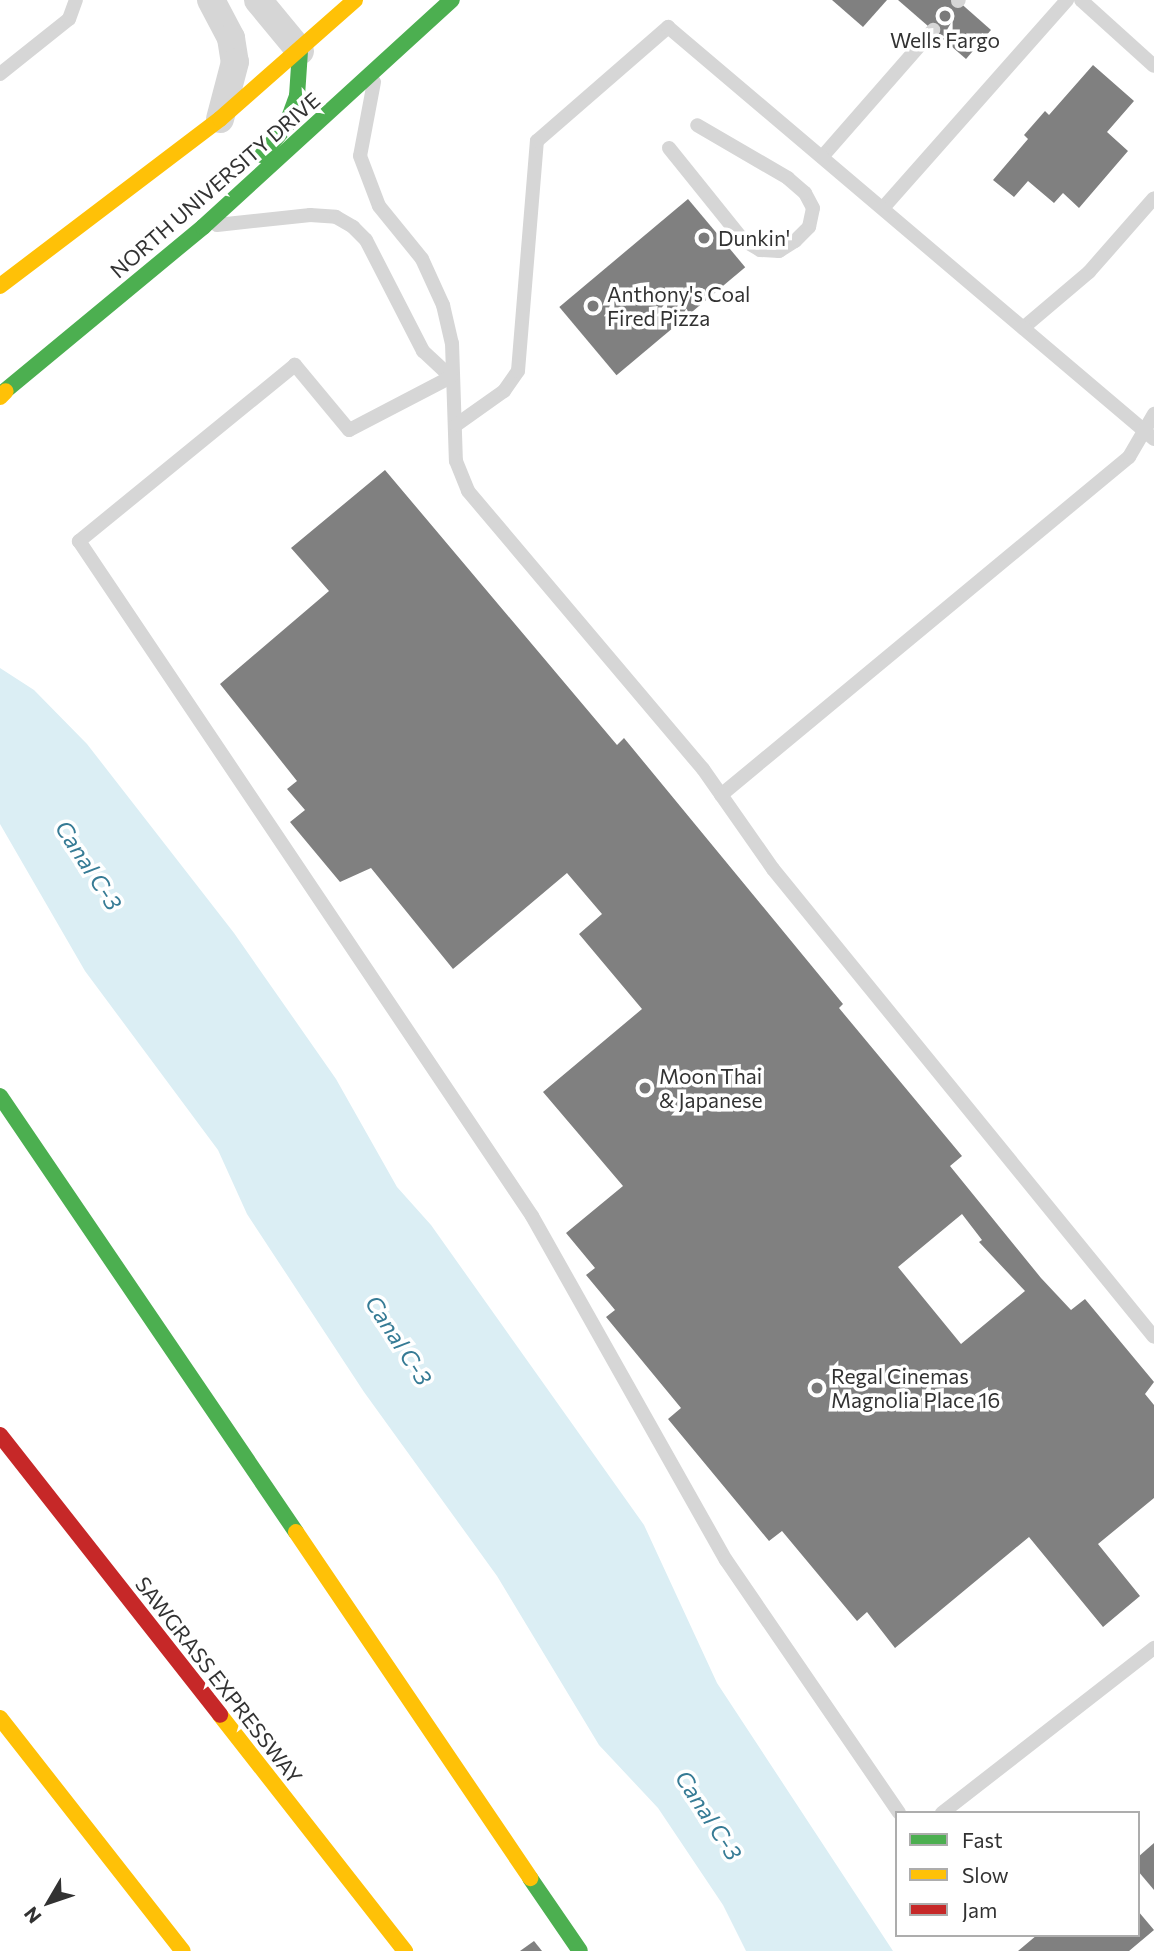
<!DOCTYPE html>
<style>
body{margin:0}
#map{position:relative;width:1154px;height:1951px;overflow:hidden;background:#fff;font-family:Commissioner,sans-serif}
div>[style]{position:absolute}
[style*='--x']{left:calc(var(--x)*1px);top:calc(var(--y)*1px);width:calc(var(--w)*1px);rotate:calc(var(--a)*1deg)}
.water>*{inset:0;background:#dbeef4}
.building>*{inset:0;background:#808080;transform-origin:0 0}
.lane>*{height:14px;margin:-7px;padding:0 7px;transform-origin:7px;border-radius:7px;background:#d6d6d6}
.street>*{height:28px;margin:-14px;padding:0 14px;transform-origin:14px;border-radius:14px;background:#d6d6d6}
.fast>*{height:16px;margin:-8px;padding:0 8px;transform-origin:8px;border-radius:8px;background:#4caf50}
.slow>*{height:16px;margin:-8px;padding:0 8px;transform-origin:8px;border-radius:8px;background:#ffc107}
.jam>*{height:16px;margin:-8px;padding:0 8px;transform-origin:8px;border-radius:8px;background:#c62828}
.dots>*{width:19px;height:19px;translate:-50% -50%;box-sizing:border-box;border:4px solid #fff;border-radius:50%}
span{translate:-50% -50%;white-space:nowrap;text-align:center;line-height:1.15;-webkit-text-stroke:7px #fff;paint-order:stroke}
.poi-label{font-size:21px;color:#323232}
.left{translate:0 -50%;text-align:left}
.street-label{font-size:21px;color:#323232}
.water-label{font-size:23px;color:#367b95;font-style:italic}
.legend{position:absolute;left:895px;top:1811px;width:245px;height:126px;box-sizing:border-box;background:#fff;border:2px solid #adadad;margin:0;padding:9px 12px;list-style:none;font-size:21px;color:#323232}
.legend li{display:flex;align-items:center;gap:14px;height:35px}
.legend b{width:35px;border:2px solid #adadad}
.north{position:absolute;left:14px;top:1867px;width:70px;height:70px;-webkit-text-stroke:5px #fff;paint-order:stroke;rotate:231deg;font-size:19px;font-weight:700;line-height:28px;text-align:center;color:#323232}
.north::after{content:'';display:block;margin:auto;width:24px;height:32px;background:#323232;clip-path:polygon(50% 0,100% 100%,50% 72%,0 100%)}
</style>
<div id="map">
<div class="water">
<i style="clip-path:polygon(0 668px,34px 690px,87px 744px,234px 933px,336px 1079px,397px 1187px,431px 1225px,644px 1525px,717px 1683px,893px 1951px,746px 1951px,723px 1905px,658px 1808px,599px 1745px,497px 1576px,364px 1392px,247px 1214px,218px 1150px,85px 971px,0 824px)"></i>
</div>
<div class="building">
<i style="clip-path:polygon(832px 0,887px 0,863px 27px)"></i>
<i style="clip-path:polygon(898px 0,957px 0,991px 30px,966px 59px)"></i>
<i style="clip-path:polygon(1093px 65px,1134px 101px,1107px 132px,1128px 151px,1079px 208px,1063px 193px,1054px 203px,1028px 181px,1014px 197px,993px 180px,1028px 139px,1024px 135px,1045px 111px,1049px 115px)"></i>
<i style="left:688px;top:199px;width:89px;height:168px;rotate:50deg"></i>
<i style="clip-path:polygon(evenodd,385px 470px,617px 745px,624px 738px,843px 1004px,839px 1008px,962px 1156px,950px 1166px,1041px 1278px,1071px 1310px,1085px 1299px,1154px 1382px,1145px 1394px,1154px 1405px,1154px 1498px,1098px 1544px,1140px 1596px,1103px 1627px,1029px 1537px,895px 1648px,867px 1612px,857px 1621px,782px 1531px,769px 1541px,668px 1419px,681px 1408px,606px 1317px,615px 1310px,586px 1275px,595px 1268px,566px 1233px,623px 1186px,543px 1092px,642px 1009px,579px 934px,602px 914px,567px 873px,453px 969px,371px 868px,340px 882px,290px 822px,305px 810px,287px 789px,297px 781px,220px 684px,329px 591px,291px 548px,385px 470px,962px 1214px,982px 1240px,979px 1242px,1025px 1291px,961px 1344px,898px 1267px,962px 1214px)"></i>
<i style="clip-path:polygon(1154px 1843px,1154px 1890px,1138px 1871px,1138px 1857px)"></i>
<i style="clip-path:polygon(1138px 1911px,1154px 1930px,1129px 1951px,1018px 1951px,1037px 1935px,1138px 1935px)"></i>
<i style="clip-path:polygon(534px 1941px,542px 1951px,520px 1951px)"></i>
</div>
<div class="lane">
<i style="--x:1081;--y:0;--w:98;--a:42.1"></i>
<i style="--x:958;--y:1;--w:1;--a:-45"></i>
<i style="--x:0;--y:74;--w:88;--a:-38.6"></i>
<i style="--x:69;--y:19;--w:20;--a:-70"></i>
<i style="--x:374;--y:82;--w:75;--a:100.7"></i>
<i style="--x:360;--y:156;--w:53;--a:69.2"></i>
<i style="--x:379;--y:206;--w:68;--a:50.9"></i>
<i style="--x:422;--y:259;--w:51;--a:65.5"></i>
<i style="--x:443;--y:305;--w:39;--a:77"></i>
<i style="--x:452;--y:343;--w:118;--a:88.1"></i>
<i style="--x:456;--y:461;--w:32;--a:68"></i>
<i style="--x:468;--y:491;--w:364;--a:49.8"></i>
<i style="--x:703;--y:769;--w:122;--a:55"></i>
<i style="--x:773;--y:869;--w:603;--a:50.85"></i>
<i style="--x:669;--y:148;--w:118;--a:51.2"></i>
<i style="--x:743;--y:240;--w:20;--a:30"></i>
<i style="--x:760;--y:250;--w:19;--a:3"></i>
<i style="--x:779;--y:251;--w:19;--a:-32"></i>
<i style="--x:795;--y:241;--w:20;--a:-45"></i>
<i style="--x:809;--y:227;--w:19;--a:-78"></i>
<i style="--x:813;--y:208;--w:17;--a:-118"></i>
<i style="--x:805;--y:193;--w:23;--a:-139"></i>
<i style="--x:788;--y:178;--w:105;--a:-149.8"></i>
<i style="--x:822;--y:157;--w:169;--a:-48.8"></i>
<i style="--x:883;--y:208;--w:278;--a:-48.5"></i>
<i style="--x:217;--y:225;--w:94;--a:-6.1"></i>
<i style="--x:310;--y:215;--w:26;--a:4"></i>
<i style="--x:336;--y:217;--w:20;--a:30"></i>
<i style="--x:353;--y:227;--w:18;--a:45"></i>
<i style="--x:366;--y:240;--w:125;--a:62.8"></i>
<i style="--x:423;--y:351;--w:38;--a:43"></i>
<i style="--x:1023;--y:328;--w:87;--a:-40.3"></i>
<i style="--x:1089;--y:272;--w:98;--a:-48.7"></i>
<i style="--x:451;--y:377;--w:115;--a:152.5"></i>
<i style="--x:349;--y:430;--w:85;--a:-129.7"></i>
<i style="--x:295;--y:365;--w:279;--a:140.8"></i>
<i style="--x:79;--y:541;--w:813;--a:56.13"></i>
<i style="--x:532;--y:1216;--w:395;--a:60.6"></i>
<i style="--x:726;--y:1560;--w:306;--a:55.6"></i>
<i style="--x:456;--y:425;--w:59;--a:-35.3"></i>
<i style="--x:504;--y:391;--w:24;--a:-55"></i>
<i style="--x:518;--y:371;--w:231;--a:-85.3"></i>
<i style="--x:537;--y:141;--w:174;--a:-41"></i>
<i style="--x:668;--y:27;--w:637;--a:40.29"></i>
<i style="--x:721;--y:795;--w:530;--a:-39.64"></i>
<i style="--x:1129;--y:457;--w:50;--a:-59.8"></i>
<i style="--x:942;--y:1813;--w:269;--a:-37.9"></i>
</div>
<div class="street">
<i style="--x:211;--y:0;--w:43;--a:62.2"></i>
<i style="--x:231;--y:38;--w:24;--a:81"></i>
<i style="--x:235;--y:62;--w:59;--a:104.7"></i>
<i style="--x:258;--y:0;--w:66;--a:50.5"></i>
</div>
<div class="fast">
<i style="--x:262;--y:155;--w:38;--a:-50"></i>
<i style="--x:286;--y:126;--w:32;--a:-70"></i>
<i style="--x:297;--y:96;--w:45;--a:-86.2"></i>
<i style="--x:0;--y:395;--w:264;--a:-39.6"></i>
<i style="--x:203;--y:227;--w:337;--a:-42.4"></i>
<i style="--x:0;--y:1096;--w:527;--a:55.83"></i>
<i style="--x:530;--y:1878;--w:88;--a:55.6"></i>
</div>
<div class="slow">
<i style="--x:0;--y:286;--w:276;--a:-37.2"></i>
<i style="--x:220;--y:119;--w:180;--a:-41.4"></i>
<i style="--x:0;--y:397;--w:8;--a:-45"></i>
<i style="--x:296;--y:1532;--w:418;--a:55.9"></i>
<i style="--x:220;--y:1715;--w:300;--a:51.9"></i>
<i style="--x:0;--y:1718;--w:296;--a:51.9"></i>
</div>
<div class="jam">
<i style="--x:0;--y:1435;--w:356;--a:51.8"></i>
</div>
<div class="dots">
<i style="left:945px;top:16px;background:#7a7a7a"></i>
<i style="left:704px;top:238px;background:#7a7a7a"></i>
<i style="left:593px;top:306px;background:#7a7a7a"></i>
<i style="left:645px;top:1088px;background:#7a7a7a"></i>
<i style="left:817px;top:1388px;background:#7a7a7a"></i>
</div>
<div class="poi-label">
<span style="left:945px;top:40px">Wells Fargo</span>
<span class="left" style="left:718px;top:238px">Dunkin'</span>
<span class="left" style="left:607px;top:306px">Anthony's Coal<br>Fired Pizza</span>
<span class="left" style="left:659px;top:1088px">Moon Thai<br>&amp; Japanese</span>
<span class="left" style="left:831px;top:1388px">Regal Cinemas<br>Magnolia Place 16</span>
</div>
<div class="street-label">
<span style="left:215px;top:185px;rotate:-41deg">NORTH UNIVERSITY DRIVE</span>
<span style="left:219px;top:1680px;rotate:52deg">SAWGRASS EXPRESSWAY</span>
</div>
<div class="water-label">
<span style="left:89px;top:865px;rotate:57deg">Canal C-3</span>
<span style="left:399px;top:1340px;rotate:57deg">Canal C-3</span>
<span style="left:709px;top:1815px;rotate:57deg">Canal C-3</span>
</div>
<ul class="legend">
<li><b style="height:9px;background:#4caf50"></b>Fast</li>
<li><b style="height:9px;background:#ffc107"></b>Slow</li>
<li><b style="height:9px;background:#c62828"></b>Jam</li>
</ul>
<div class="north">N</div>
</div>
